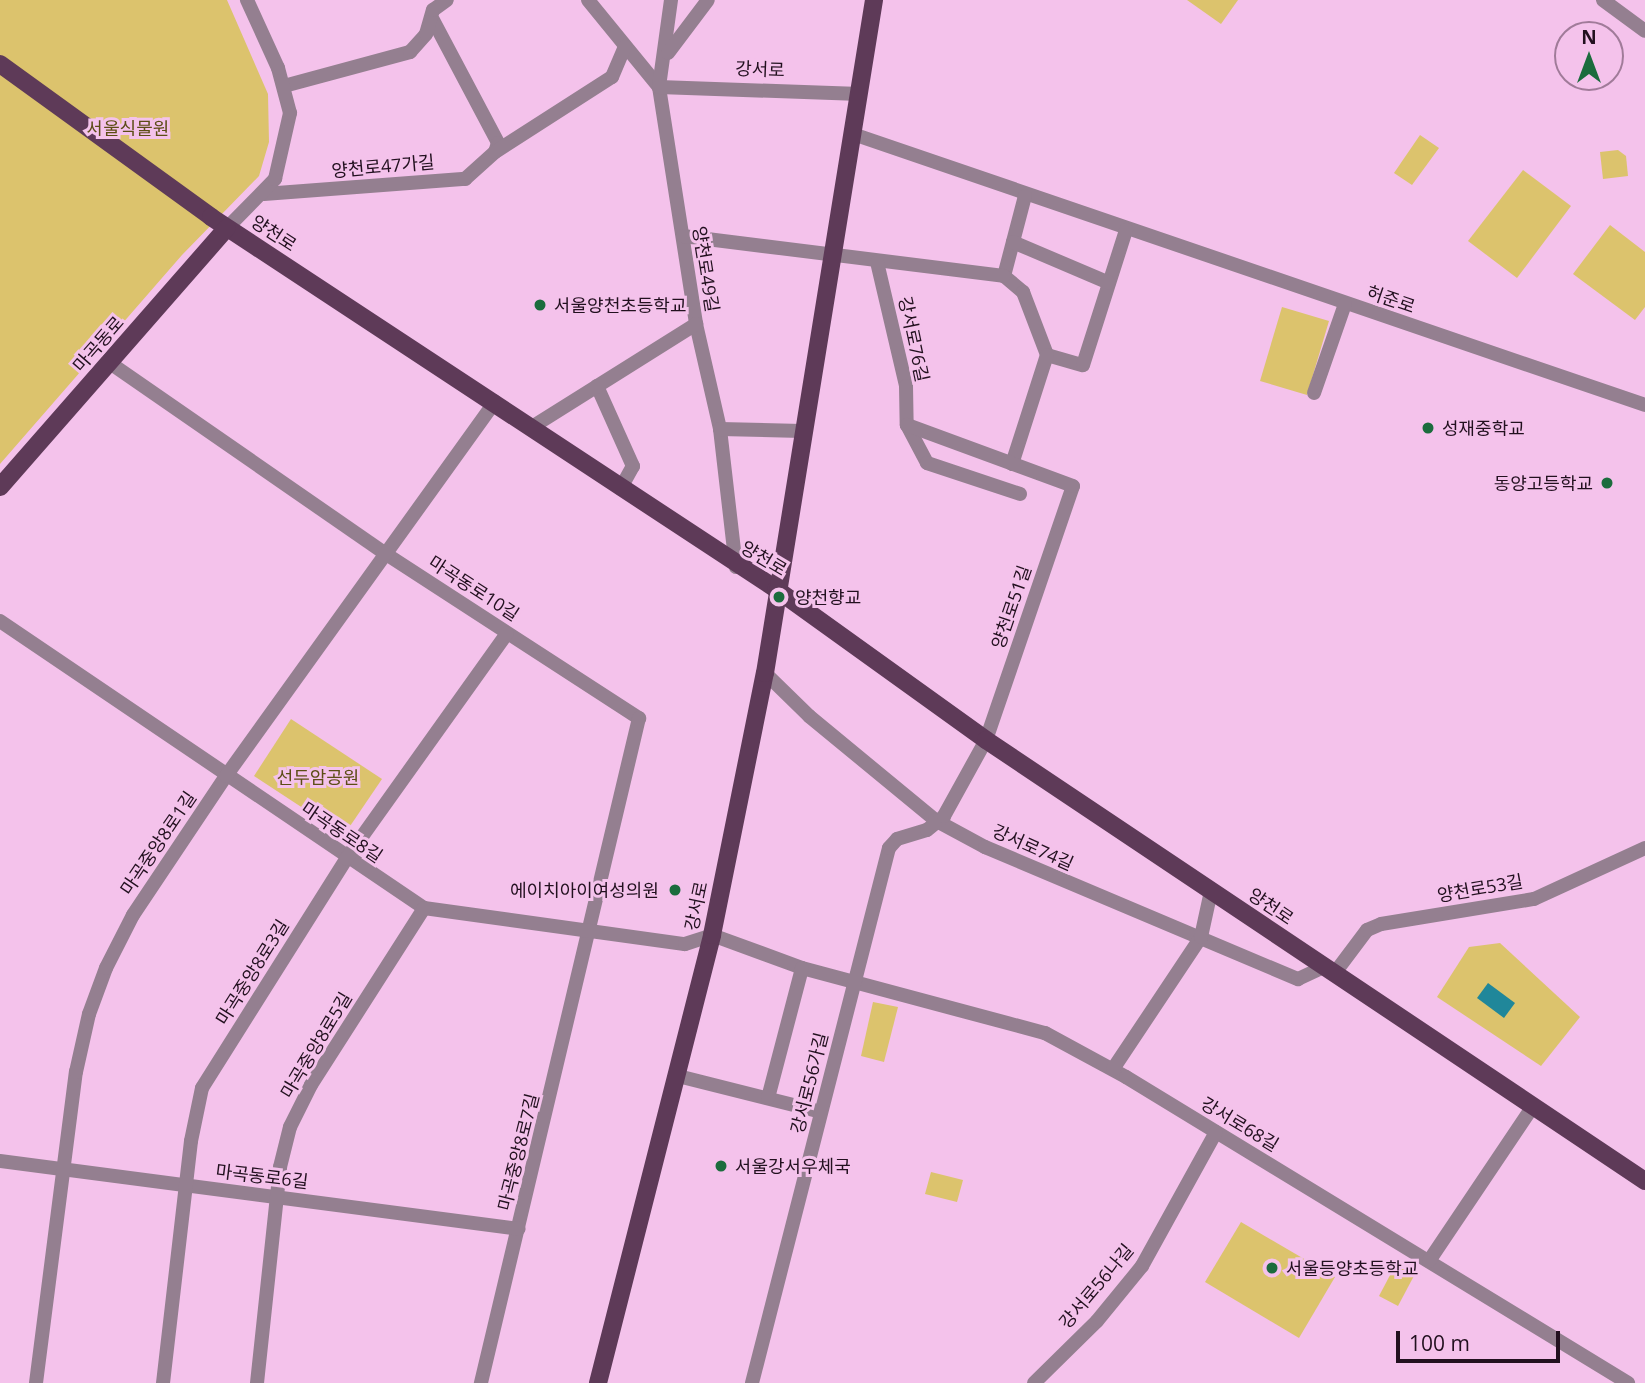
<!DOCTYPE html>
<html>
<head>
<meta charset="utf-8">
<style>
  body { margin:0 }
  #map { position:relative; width:1645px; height:1383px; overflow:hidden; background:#f4c2eb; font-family:"Open Sans","Noto Sans KR",sans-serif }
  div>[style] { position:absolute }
  .green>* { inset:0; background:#dcc36d }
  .water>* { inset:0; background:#20879a }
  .minor>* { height:14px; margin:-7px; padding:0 7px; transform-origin:7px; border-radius:7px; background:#947f90 }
  .major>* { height:18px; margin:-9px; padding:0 9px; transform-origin:9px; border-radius:9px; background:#5e3a58 }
  .dots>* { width:19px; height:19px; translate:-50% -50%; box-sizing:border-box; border:4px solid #f4c2eb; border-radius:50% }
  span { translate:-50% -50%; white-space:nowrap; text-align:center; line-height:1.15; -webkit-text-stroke:6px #f4c2eb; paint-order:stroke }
  .street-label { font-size:18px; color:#22101f }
  .park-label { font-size:18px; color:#5c4d16 }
  .poi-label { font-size:18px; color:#22101f }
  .left { translate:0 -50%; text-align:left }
  .right { translate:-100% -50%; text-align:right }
  .north { position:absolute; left:1554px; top:21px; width:70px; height:70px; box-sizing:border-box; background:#f4c2eb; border:2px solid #a07b99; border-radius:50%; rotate:0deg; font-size:19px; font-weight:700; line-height:28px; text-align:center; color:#22101f }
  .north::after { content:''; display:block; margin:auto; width:24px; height:32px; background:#1b6c3d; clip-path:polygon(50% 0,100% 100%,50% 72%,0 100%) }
  .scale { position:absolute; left:1396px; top:1331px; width:164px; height:32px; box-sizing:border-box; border:4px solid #22101f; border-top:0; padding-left:9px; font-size:21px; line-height:24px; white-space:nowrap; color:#22101f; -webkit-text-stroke:5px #f4c2eb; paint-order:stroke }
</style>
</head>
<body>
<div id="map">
  <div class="green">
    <div style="clip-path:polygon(0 0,227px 0,268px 94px,269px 142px,259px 176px,182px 255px,0 464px)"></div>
    <div style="clip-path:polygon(1187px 0,1238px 0,1221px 24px)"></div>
    <div style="clip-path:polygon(1420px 135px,1439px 148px,1412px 185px,1394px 173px)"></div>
    <div style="clip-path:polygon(1618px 150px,1626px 156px,1628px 176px,1603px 179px,1600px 152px)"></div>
    <div style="clip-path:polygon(1523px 170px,1571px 206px,1517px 278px,1468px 241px)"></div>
    <div style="clip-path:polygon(1610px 225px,1645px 252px,1645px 307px,1635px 320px,1573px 274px)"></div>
    <div style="clip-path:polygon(1282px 307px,1329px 321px,1307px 395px,1260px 381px)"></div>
    <div style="clip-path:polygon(291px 719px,382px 779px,344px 835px,254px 776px)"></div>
    <div style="clip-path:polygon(1500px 943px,1580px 1017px,1541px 1066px,1437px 997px,1469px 947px)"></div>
    <div style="clip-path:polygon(873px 1002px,898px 1007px,884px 1062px,861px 1056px)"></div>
    <div style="clip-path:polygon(931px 1172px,963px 1180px,957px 1202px,925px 1194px)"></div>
    <div style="clip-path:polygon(1241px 1222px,1335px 1277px,1299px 1338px,1205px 1282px)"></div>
    <div style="clip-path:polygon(1397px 1262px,1416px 1272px,1398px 1306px,1379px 1296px)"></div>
  </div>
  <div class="water">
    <div style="clip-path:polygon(1488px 983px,1515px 1003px,1504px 1018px,1477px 998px)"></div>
  </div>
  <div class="minor">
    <div style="left:588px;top:0;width:112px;rotate:50.8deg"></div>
    <div style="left:659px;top:87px;width:240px;rotate:81.1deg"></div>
    <div style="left:696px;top:324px;width:108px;rotate:77.1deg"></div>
    <div style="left:720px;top:429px;width:139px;rotate:83.4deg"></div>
    <div style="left:671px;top:0;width:88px;rotate:97.9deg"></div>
    <div style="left:659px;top:87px;width:201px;rotate:2deg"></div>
    <div style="left:1603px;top:0;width:52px;rotate:36.4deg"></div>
    <div style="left:433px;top:20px;width:139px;rotate:62.1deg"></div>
    <div style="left:498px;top:143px;width:9px;rotate:108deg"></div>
    <div style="left:668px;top:53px;width:66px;rotate:-53deg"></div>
    <div style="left:284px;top:86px;width:131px;rotate:-15.1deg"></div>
    <div style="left:410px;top:52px;width:24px;rotate:-48deg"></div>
    <div style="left:426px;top:34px;width:25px;rotate:-74deg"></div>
    <div style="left:433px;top:10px;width:17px;rotate:-36deg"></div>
    <div style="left:853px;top:134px;width:837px;rotate:18.89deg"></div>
    <div style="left:264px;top:194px;width:202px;rotate:-4.3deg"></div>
    <div style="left:465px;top:179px;width:40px;rotate:-42deg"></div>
    <div style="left:495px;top:152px;width:139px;rotate:-32.7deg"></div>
    <div style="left:612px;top:77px;width:33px;rotate:-67deg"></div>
    <div style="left:1025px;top:196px;width:83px;rotate:104.7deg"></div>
    <div style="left:1004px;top:276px;width:25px;rotate:40deg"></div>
    <div style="left:1023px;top:292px;width:67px;rotate:69.1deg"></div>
    <div style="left:1047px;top:355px;width:37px;rotate:16deg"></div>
    <div style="left:1083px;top:365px;width:142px;rotate:-72.3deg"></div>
    <div style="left:227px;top:228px;width:69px;rotate:-45.6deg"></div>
    <div style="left:275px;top:179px;width:68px;rotate:-77.2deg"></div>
    <div style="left:290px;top:113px;width:47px;rotate:-104.9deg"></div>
    <div style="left:278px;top:68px;width:75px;rotate:-114.5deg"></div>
    <div style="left:683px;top:236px;width:323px;rotate:7.1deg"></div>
    <div style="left:1013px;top:242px;width:104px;rotate:23.1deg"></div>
    <div style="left:877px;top:262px;width:127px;rotate:76.8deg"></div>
    <div style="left:906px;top:386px;width:39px;rotate:89deg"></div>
    <div style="left:907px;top:425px;width:43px;rotate:62.2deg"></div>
    <div style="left:927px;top:463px;width:98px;rotate:18.4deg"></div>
    <div style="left:110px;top:363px;width:336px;rotate:34.7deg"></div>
    <div style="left:386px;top:554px;width:302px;rotate:33deg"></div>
    <div style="left:639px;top:718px;width:684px;rotate:103.37deg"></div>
    <div style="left:597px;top:386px;width:88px;rotate:65.8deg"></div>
    <div style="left:633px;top:466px;width:26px;rotate:119deg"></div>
    <div style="left:1314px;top:393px;width:94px;rotate:-70.8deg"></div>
    <div style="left:532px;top:427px;width:194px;rotate:-32.1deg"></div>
    <div style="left:720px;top:429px;width:82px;rotate:1.4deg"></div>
    <div style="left:1012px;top:464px;width:114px;rotate:-72.2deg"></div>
    <div style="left:0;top:621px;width:512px;rotate:34.09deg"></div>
    <div style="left:424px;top:908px;width:263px;rotate:7.9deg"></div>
    <div style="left:685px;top:944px;width:28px;rotate:-18deg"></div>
    <div style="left:712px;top:935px;width:96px;rotate:20.1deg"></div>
    <div style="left:802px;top:968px;width:252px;rotate:15deg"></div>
    <div style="left:1045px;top:1033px;width:92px;rotate:28.5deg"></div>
    <div style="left:1126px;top:1077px;width:588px;rotate:31.36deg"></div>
    <div style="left:765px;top:673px;width:62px;rotate:44.3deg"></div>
    <div style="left:809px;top:716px;width:163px;rotate:39.5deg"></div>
    <div style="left:935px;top:820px;width:57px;rotate:28.4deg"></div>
    <div style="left:985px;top:847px;width:340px;rotate:22.9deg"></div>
    <div style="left:1298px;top:979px;width:29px;rotate:-25deg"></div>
    <div style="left:1334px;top:974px;width:55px;rotate:-53.1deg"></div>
    <div style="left:1367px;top:930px;width:15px;rotate:-23deg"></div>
    <div style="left:1381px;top:924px;width:155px;rotate:-9.3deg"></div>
    <div style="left:1534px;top:899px;width:122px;rotate:-24.7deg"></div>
    <div style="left:1113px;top:1069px;width:159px;rotate:-56.3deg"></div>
    <div style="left:1201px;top:937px;width:47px;rotate:-77.7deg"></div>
    <div style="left:678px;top:1076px;width:147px;rotate:14.1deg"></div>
    <div style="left:768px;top:1098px;width:134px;rotate:-75.3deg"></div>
    <div style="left:0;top:1161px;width:523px;rotate:7.46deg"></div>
    <div style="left:1429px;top:1261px;width:187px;rotate:-56.1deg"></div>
    <div style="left:36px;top:1383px;width:314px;rotate:-82.7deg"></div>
    <div style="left:76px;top:1072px;width:59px;rotate:-77.4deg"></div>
    <div style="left:89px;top:1014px;width:49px;rotate:-69.7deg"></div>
    <div style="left:106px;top:968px;width:59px;rotate:-63deg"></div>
    <div style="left:133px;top:915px;width:167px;rotate:-56.2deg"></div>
    <div style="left:226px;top:776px;width:461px;rotate:-54.3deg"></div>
    <div style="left:163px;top:1383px;width:244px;rotate:-83.4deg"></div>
    <div style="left:191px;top:1141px;width:54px;rotate:-78.3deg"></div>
    <div style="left:202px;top:1088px;width:271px;rotate:-57.8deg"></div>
    <div style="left:346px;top:859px;width:277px;rotate:-54.5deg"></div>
    <div style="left:257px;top:1383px;width:217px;rotate:-83.9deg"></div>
    <div style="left:280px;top:1167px;width:41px;rotate:-76deg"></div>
    <div style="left:290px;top:1127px;width:47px;rotate:-63.4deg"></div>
    <div style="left:311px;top:1085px;width:210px;rotate:-57.4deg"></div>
    <div style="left:752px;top:1383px;width:552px;rotate:-75.64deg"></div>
    <div style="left:889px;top:848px;width:12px;rotate:-48deg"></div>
    <div style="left:897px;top:839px;width:31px;rotate:-17deg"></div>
    <div style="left:927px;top:830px;width:22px;rotate:-39deg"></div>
    <div style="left:944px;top:816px;width:87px;rotate:-61.1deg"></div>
    <div style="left:986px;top:740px;width:268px;rotate:-71.1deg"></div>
    <div style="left:1073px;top:486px;width:177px;rotate:-159.8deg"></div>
    <div style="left:1034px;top:1383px;width:88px;rotate:-44.5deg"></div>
    <div style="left:1097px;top:1321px;width:71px;rotate:-50.7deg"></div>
    <div style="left:1142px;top:1266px;width:153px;rotate:-61.1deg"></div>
  </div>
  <div class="major">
    <div style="left:0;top:64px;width:261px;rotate:35.9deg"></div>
    <div style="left:211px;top:217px;width:676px;rotate:33.36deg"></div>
    <div style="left:776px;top:589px;width:259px;rotate:35.7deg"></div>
    <div style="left:986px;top:740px;width:793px;rotate:33.79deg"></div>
    <div style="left:0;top:487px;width:344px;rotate:-48.8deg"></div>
    <div style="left:598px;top:1383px;width:462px;rotate:-75.7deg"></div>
    <div style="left:712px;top:935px;width:267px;rotate:-78.6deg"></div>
    <div style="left:765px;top:673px;width:682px;rotate:-80.8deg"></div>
  </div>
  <div class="dots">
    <div style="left:540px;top:305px;background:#1b6c3d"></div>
    <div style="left:1428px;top:428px;background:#1b6c3d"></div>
    <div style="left:1607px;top:483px;background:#1b6c3d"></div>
    <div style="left:779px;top:597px;background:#1b6c3d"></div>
    <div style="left:675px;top:890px;background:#1b6c3d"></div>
    <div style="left:721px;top:1166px;background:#1b6c3d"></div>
    <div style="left:1272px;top:1268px;background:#1b6c3d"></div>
  </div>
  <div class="street-label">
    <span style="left:760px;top:69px;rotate:2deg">강서로</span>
    <span style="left:383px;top:166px;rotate:-5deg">양천로47가길</span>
    <span style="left:274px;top:233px;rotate:33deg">양천로</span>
    <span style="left:706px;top:269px;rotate:81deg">양천로49길</span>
    <span style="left:1391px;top:299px;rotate:19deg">허준로</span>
    <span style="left:914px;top:339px;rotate:78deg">강서로76길</span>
    <span style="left:98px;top:344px;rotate:-49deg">마곡동로</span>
    <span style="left:764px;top:558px;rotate:31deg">양천로</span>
    <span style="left:474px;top:588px;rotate:33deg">마곡동로10길</span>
    <span style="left:1011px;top:607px;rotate:-71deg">양천로51길</span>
    <span style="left:342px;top:832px;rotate:34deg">마곡동로8길</span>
    <span style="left:158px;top:843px;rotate:-56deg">마곡중앙8로1길</span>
    <span style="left:1033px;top:847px;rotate:24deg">강서로74길</span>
    <span style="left:1480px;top:888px;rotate:-10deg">양천로53길</span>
    <span style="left:696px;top:906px;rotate:-78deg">강서로</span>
    <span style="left:1271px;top:906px;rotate:34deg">양천로</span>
    <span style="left:252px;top:972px;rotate:-58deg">마곡중앙8로3길</span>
    <span style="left:316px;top:1045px;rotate:-59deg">마곡중앙8로5길</span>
    <span style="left:809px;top:1083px;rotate:-76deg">강서로56가길</span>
    <span style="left:1240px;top:1124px;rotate:31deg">강서로68길</span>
    <span style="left:518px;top:1152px;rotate:-76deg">마곡중앙8로7길</span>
    <span style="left:262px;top:1176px;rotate:7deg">마곡동로6길</span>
    <span style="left:1096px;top:1286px;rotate:-50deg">강서로56나길</span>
  </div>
  <div class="park-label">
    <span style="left:128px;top:128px">서울식물원</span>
    <span style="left:318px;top:777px">선두암공원</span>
  </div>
  <div class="poi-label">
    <span class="left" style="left:554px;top:305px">서울양천초등학교</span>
    <span class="left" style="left:1442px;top:428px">성재중학교</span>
    <span class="right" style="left:1593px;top:483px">동양고등학교</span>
    <span class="left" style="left:795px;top:597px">양천향교</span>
    <span class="right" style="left:659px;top:890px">에이치아이여성의원</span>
    <span class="left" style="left:735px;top:1166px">서울강서우체국</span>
    <span class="left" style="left:1286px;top:1268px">서울등양초등학교</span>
  </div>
  <div class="north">N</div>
  <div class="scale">100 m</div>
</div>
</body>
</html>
